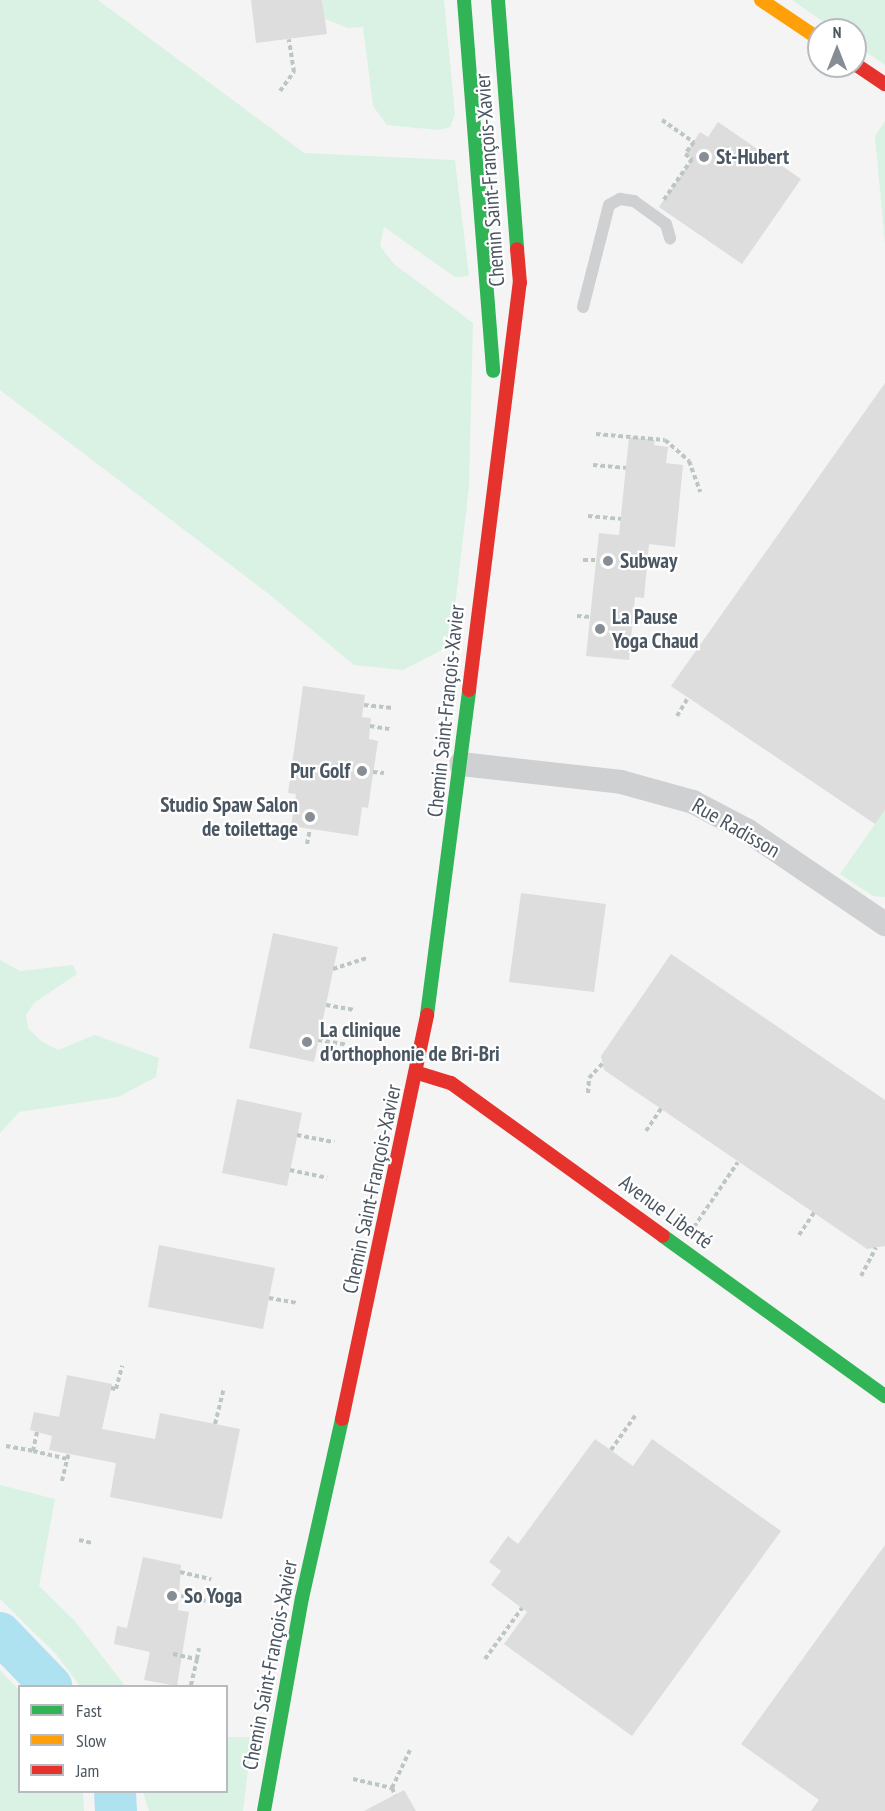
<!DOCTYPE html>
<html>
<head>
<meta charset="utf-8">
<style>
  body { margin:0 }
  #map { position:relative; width:885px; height:1811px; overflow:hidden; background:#f4f4f4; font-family:"PT Sans Narrow",sans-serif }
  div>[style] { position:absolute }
  .green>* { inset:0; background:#d9f2e3 }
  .river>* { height:42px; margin:-21px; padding:0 21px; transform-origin:21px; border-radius:21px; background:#aee2f0 }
  .building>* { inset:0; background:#ddddde }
  .path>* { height:4px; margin-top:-2px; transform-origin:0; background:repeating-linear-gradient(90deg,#bcc7c4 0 4.5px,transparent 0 7.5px) }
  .lane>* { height:12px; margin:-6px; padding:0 6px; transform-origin:6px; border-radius:6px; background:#ced0d2 }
  .street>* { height:24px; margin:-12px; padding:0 12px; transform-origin:12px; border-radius:12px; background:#ced0d2 }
  .fast>* { height:14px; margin:-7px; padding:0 7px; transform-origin:7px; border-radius:7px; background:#30b455 }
  .slow>* { height:14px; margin:-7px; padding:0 7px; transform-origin:7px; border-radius:7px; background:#ff9f0a }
  .jam>* { height:14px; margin:-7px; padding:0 7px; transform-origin:7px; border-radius:7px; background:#e5322d }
  .dots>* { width:16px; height:16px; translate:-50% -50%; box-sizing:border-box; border:3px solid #fff; border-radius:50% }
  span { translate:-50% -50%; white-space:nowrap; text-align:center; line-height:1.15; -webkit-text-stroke:4.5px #fff; paint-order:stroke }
  .poi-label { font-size:21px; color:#4a5661; font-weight:700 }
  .left { translate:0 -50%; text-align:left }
  .right { translate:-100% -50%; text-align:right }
  .street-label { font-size:21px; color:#4a5661 }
  .legend { position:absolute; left:18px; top:1685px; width:210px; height:108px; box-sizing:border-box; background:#fff; border:2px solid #b7bbc0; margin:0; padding:8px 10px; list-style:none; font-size:18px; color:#4a5661 }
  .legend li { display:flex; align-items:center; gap:12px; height:30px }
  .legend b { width:30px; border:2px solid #b7bbc0 }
  .north { position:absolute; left:807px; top:18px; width:60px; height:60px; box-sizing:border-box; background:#fff; border:2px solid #b7bbc0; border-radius:50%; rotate:0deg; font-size:16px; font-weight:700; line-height:24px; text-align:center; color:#4a5661 }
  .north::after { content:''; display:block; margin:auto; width:21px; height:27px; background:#868d94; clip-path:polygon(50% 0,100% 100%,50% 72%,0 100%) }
</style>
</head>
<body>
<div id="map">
  <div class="green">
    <div style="clip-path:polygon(0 0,98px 0,304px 153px,455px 160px,469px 276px,455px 277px,384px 227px,380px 246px,394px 264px,473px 323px,469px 487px,451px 640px,442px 650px,403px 670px,354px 665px,270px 595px,0 390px)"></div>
    <div style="clip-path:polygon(322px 0,444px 0,455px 115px,450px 127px,439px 130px,387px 125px,373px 106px,363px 27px,348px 28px,325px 19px)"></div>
    <div style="clip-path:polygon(792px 0,885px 0,885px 65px,855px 44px,855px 30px,835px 30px)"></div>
    <div style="clip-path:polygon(885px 121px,885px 244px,875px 136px)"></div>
    <div style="clip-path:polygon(885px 810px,885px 897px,873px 896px,840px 874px)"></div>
    <div style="clip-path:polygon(0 960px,20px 971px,73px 965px,77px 974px,34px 1003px,26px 1015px,28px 1028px,41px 1041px,58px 1050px,95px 1035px,159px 1058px,156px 1077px,118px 1097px,19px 1112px,0 1133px)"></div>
    <div style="clip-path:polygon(0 1485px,55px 1499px,39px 1586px,75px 1621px,125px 1686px,80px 1686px,56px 1654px,0 1599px)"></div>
    <div style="clip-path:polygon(0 1670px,19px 1690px,20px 1792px,83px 1792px,84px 1811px,0 1811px)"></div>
    <div style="clip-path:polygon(227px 1737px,252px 1737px,243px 1811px,149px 1811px,143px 1792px,226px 1792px)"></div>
  </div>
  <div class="river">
    <div style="left:0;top:1633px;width:74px;rotate:46.1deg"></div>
    <div style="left:115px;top:1792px;width:19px;rotate:87deg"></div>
  </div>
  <div class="building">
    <div style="clip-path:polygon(251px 0,322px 0,327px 34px,256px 43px)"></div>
    <div style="clip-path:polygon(718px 122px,801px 179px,742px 264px,659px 207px,692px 159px,685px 154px,700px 132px,708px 137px)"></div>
    <div style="clip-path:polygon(885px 383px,885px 810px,875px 824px,671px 686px)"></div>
    <div style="clip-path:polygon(629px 437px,655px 440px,654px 445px,668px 447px,666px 463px,683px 465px,675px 547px,649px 544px,644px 598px,635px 597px,629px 660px,586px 656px,599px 533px,619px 535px)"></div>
    <div style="clip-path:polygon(303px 686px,365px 695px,362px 717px,371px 718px,369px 739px,378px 741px,368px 808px,362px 807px,358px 836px,291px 826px,296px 794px,288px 793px)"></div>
    <div style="clip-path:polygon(521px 893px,606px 904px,594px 992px,509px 982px)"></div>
    <div style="clip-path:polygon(273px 933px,338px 947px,314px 1062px,249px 1048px)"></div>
    <div style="clip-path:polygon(671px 954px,885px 1100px,885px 1246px,867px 1249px,604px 1070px,601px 1056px)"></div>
    <div style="clip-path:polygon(237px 1099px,302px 1113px,287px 1186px,222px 1173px)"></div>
    <div style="clip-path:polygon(159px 1245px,275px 1268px,263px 1329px,148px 1307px)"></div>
    <div style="clip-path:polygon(67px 1375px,112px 1384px,102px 1429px,155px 1439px,160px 1413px,240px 1429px,222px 1519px,110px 1497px,116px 1463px,49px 1450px,52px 1436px,30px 1430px,34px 1412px,59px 1417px)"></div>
    <div style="clip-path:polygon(595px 1439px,633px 1466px,652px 1439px,781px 1531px,632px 1736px,504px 1644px,527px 1612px,491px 1585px,501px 1571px,489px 1562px,508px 1536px,518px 1544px)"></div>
    <div style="clip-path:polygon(885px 1545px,885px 1811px,811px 1811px,819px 1800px,741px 1744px)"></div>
    <div style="clip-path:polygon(143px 1557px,181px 1565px,178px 1610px,189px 1612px,177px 1686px,144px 1680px,150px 1652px,114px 1644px,117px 1626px,127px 1628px)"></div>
    <div style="clip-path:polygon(404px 1790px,416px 1811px,364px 1811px)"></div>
  </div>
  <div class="path">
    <div style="left:280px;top:91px;width:24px;rotate:-54deg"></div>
    <div style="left:294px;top:72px;width:33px;rotate:-99deg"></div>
    <div style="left:662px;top:120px;width:39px;rotate:35deg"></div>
    <div style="left:694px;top:142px;width:15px;rotate:127deg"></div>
    <div style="left:685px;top:154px;width:9px;rotate:36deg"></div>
    <div style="left:692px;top:159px;width:51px;rotate:124.6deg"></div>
    <div style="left:596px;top:434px;width:69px;rotate:5deg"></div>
    <div style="left:665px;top:440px;width:32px;rotate:41deg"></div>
    <div style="left:689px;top:461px;width:33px;rotate:70deg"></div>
    <div style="left:593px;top:465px;width:33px;rotate:5deg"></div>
    <div style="left:588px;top:516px;width:33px;rotate:5deg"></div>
    <div style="left:583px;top:560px;width:13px"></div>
    <div style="left:577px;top:616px;width:14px;rotate:4deg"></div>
    <div style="left:364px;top:705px;width:29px;rotate:6deg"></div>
    <div style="left:677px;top:716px;width:21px;rotate:-59deg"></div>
    <div style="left:370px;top:726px;width:20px;rotate:9deg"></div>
    <div style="left:373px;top:772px;width:11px;rotate:5deg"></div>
    <div style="left:307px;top:844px;width:15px;rotate:-79deg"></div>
    <div style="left:333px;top:969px;width:35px;rotate:-18deg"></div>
    <div style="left:326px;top:1005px;width:29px;rotate:10deg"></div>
    <div style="left:318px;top:1040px;width:30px;rotate:9deg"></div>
    <div style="left:588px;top:1093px;width:15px;rotate:-86deg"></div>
    <div style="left:589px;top:1078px;width:21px;rotate:-47deg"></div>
    <div style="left:646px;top:1131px;width:27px;rotate:-56deg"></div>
    <div style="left:297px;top:1135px;width:38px;rotate:11deg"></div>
    <div style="left:290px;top:1170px;width:38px;rotate:12deg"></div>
    <div style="left:694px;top:1227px;width:78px;rotate:-55.9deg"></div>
    <div style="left:799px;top:1235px;width:27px;rotate:-56deg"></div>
    <div style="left:861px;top:1276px;width:32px;rotate:-62deg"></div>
    <div style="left:269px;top:1298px;width:28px;rotate:10deg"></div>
    <div style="left:111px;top:1388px;width:5px;rotate:11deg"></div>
    <div style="left:116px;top:1389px;width:24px;rotate:-75deg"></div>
    <div style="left:215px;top:1424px;width:36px;rotate:-76deg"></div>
    <div style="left:37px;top:1432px;width:19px;rotate:102deg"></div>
    <div style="left:33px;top:1451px;width:35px;rotate:13deg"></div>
    <div style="left:67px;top:1459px;width:5px;rotate:-68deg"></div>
    <div style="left:6px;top:1446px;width:27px;rotate:10deg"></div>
    <div style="left:611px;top:1450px;width:42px;rotate:-54.8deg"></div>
    <div style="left:62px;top:1481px;width:23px;rotate:-77deg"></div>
    <div style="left:79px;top:1540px;width:13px;rotate:13deg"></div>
    <div style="left:180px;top:1572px;width:32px;rotate:13deg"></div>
    <div style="left:181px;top:1596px;width:25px;rotate:11deg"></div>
    <div style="left:173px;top:1654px;width:25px;rotate:12deg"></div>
    <div style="left:197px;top:1659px;width:28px;rotate:103deg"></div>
    <div style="left:197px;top:1659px;width:11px;rotate:-80deg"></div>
    <div style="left:485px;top:1659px;width:63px;rotate:-54deg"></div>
    <div style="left:353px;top:1779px;width:40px;rotate:13deg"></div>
    <div style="left:392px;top:1788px;width:8px;rotate:67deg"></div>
    <div style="left:392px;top:1788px;width:42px;rotate:-64.7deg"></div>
  </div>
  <div class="lane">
    <div style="left:583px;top:307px;width:105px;rotate:-75.7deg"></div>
    <div style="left:609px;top:205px;width:13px;rotate:-29deg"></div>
    <div style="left:620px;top:199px;width:14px;rotate:8deg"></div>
    <div style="left:634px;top:201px;width:39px;rotate:36deg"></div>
    <div style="left:666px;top:224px;width:15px;rotate:74deg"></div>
  </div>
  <div class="street">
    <div style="left:461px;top:764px;width:161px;rotate:6.4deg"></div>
    <div style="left:621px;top:782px;width:75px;rotate:15.5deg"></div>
    <div style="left:693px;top:802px;width:62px;rotate:27.8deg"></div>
    <div style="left:748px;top:831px;width:166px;rotate:34.2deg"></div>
  </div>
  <div class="fast">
    <div style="left:464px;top:0;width:372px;rotate:85.5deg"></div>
    <div style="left:498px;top:0;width:250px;rotate:85.6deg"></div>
    <div style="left:427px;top:1015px;width:328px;rotate:-82.6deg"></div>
    <div style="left:663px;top:1236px;width:274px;rotate:35.8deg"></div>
    <div style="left:264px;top:1811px;width:216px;rotate:-79.9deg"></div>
    <div style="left:302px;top:1598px;width:183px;rotate:-77.4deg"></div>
  </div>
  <div class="slow">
    <div style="left:761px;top:0;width:70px;rotate:33.9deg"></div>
  </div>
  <div class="jam">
    <div style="left:855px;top:64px;width:36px;rotate:34deg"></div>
    <div style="left:469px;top:690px;width:410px;rotate:-82.9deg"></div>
    <div style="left:520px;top:283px;width:34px;rotate:-95deg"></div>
    <div style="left:418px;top:1073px;width:34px;rotate:17deg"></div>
    <div style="left:451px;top:1083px;width:261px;rotate:35.8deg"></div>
    <div style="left:342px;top:1419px;width:413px;rotate:-78.1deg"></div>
  </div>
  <div class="dots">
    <div style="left:704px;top:157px;background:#868d94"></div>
    <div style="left:608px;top:561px;background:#868d94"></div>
    <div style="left:600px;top:629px;background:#868d94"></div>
    <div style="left:362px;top:771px;background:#868d94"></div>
    <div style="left:310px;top:817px;background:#868d94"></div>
    <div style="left:307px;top:1042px;background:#868d94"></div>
    <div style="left:172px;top:1596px;background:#868d94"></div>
  </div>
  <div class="poi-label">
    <span class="left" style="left:716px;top:157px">St-Hubert</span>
    <span class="left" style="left:620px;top:561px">Subway</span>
    <span class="left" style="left:612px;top:629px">La Pause<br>Yoga Chaud</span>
    <span class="right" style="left:350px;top:771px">Pur Golf</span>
    <span class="right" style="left:298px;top:817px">Studio Spaw Salon<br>de toilettage</span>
    <span class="left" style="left:320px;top:1042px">La clinique<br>d'orthophonie de Bri-Bri</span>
    <span class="left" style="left:184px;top:1596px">So Yoga</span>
  </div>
  <div class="street-label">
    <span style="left:490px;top:180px;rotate:-94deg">Chemin Saint-François-Xavier</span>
    <span style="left:446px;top:711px;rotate:-84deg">Chemin Saint-François-Xavier</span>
    <span style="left:736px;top:828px;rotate:30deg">Rue Radisson</span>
    <span style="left:372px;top:1189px;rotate:-78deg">Chemin Saint-François-Xavier</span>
    <span style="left:666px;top:1212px;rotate:36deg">Avenue Liberté</span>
    <span style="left:270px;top:1665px;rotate:-79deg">Chemin Saint-François-Xavier</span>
  </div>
  <ul class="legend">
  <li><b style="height:8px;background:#30b455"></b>Fast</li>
  <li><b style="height:8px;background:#ff9f0a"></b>Slow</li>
  <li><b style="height:8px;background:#e5322d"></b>Jam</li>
  </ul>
  <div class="north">N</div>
</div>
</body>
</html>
